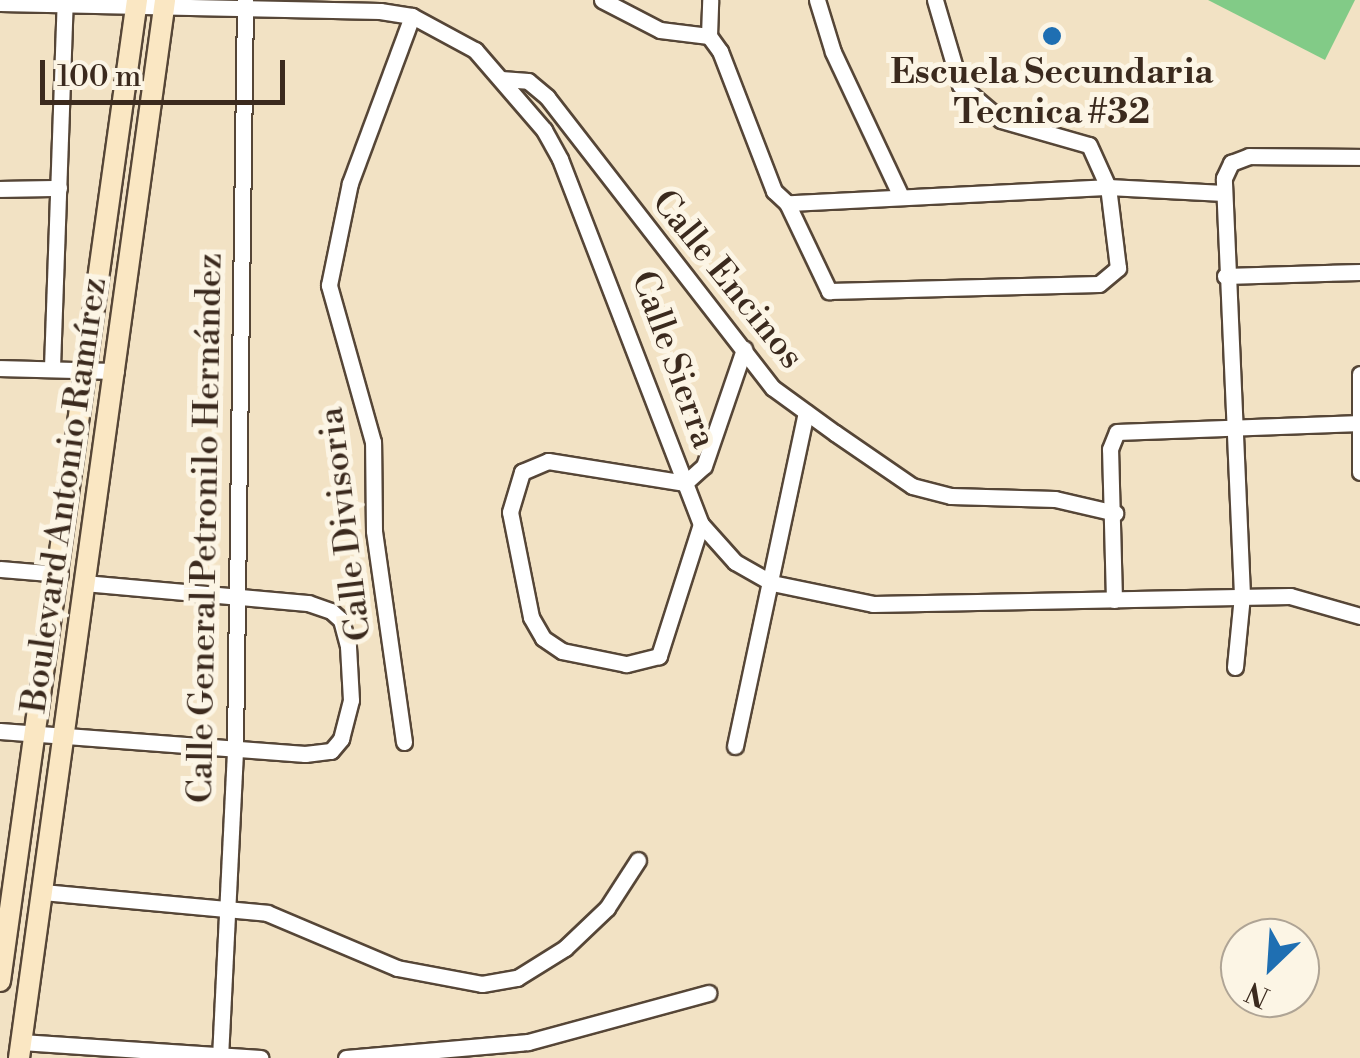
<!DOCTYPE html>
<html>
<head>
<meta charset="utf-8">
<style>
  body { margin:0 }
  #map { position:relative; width:1360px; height:1058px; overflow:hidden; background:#f2e2c4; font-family:"Libre Bodoni",serif }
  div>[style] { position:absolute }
  .green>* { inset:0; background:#82cb87 }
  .roads { filter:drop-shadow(2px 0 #564637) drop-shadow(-2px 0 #564637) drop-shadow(0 2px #564637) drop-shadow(0 -2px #564637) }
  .minor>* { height:15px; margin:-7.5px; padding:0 7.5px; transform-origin:7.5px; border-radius:7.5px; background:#fff }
  .secondary>* { height:20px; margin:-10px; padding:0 10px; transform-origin:10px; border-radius:10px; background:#fae7c3 }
  .dots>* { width:28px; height:28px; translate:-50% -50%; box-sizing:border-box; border:5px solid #fcf5e5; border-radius:50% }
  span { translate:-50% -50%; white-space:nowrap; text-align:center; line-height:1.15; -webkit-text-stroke:10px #fcf5e5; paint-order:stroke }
  .poi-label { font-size:35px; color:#3b2a1e; font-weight:700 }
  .street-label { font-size:35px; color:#3b2a1e }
  .north { position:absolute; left:1220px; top:918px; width:100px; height:100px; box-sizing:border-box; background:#fcf5e5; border:2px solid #afa495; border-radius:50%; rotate:205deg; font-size:28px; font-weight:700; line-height:40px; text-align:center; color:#3b2a1e }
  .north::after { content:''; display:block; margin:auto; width:35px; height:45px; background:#1f6fb2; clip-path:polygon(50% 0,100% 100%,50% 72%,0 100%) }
  .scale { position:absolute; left:40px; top:60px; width:245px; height:45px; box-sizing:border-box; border:5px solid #3b2a1e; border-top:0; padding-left:12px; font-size:30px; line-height:35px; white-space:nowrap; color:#3b2a1e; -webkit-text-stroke:8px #fcf5e5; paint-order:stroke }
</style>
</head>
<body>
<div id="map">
  <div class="green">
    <div style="clip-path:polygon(1208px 0,1355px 0,1325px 60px)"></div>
  </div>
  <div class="roads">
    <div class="minor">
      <div style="left:602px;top:0;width:65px;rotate:27.3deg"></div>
      <div style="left:660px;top:30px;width:49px;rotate:7deg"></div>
      <div style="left:709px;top:36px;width:19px;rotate:54deg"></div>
      <div style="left:720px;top:51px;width:150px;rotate:68.9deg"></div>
      <div style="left:774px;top:191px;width:18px;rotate:43deg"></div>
      <div style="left:787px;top:203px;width:98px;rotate:64.5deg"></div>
      <div style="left:829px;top:291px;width:270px;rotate:-1.5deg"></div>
      <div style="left:1099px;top:284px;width:25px;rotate:-40deg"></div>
      <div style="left:1118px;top:268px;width:82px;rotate:-97deg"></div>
      <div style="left:1108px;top:187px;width:321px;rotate:177.1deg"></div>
      <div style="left:817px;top:0;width:54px;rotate:72.9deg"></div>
      <div style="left:833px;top:52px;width:155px;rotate:64.8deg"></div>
      <div style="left:935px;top:0;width:89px;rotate:73.6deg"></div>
      <div style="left:960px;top:85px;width:54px;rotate:40.5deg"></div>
      <div style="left:1001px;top:120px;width:91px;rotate:15.9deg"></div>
      <div style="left:1089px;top:145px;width:46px;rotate:65.7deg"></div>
      <div style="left:1108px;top:187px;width:116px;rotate:3deg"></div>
      <div style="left:0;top:3px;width:380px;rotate:1.2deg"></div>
      <div style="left:380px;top:11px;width:32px;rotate:9deg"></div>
      <div style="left:412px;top:16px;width:72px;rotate:28.4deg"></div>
      <div style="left:475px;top:50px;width:106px;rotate:49.2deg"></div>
      <div style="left:544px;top:130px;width:33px;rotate:61deg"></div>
      <div style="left:560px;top:159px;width:391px;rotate:68.9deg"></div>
      <div style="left:701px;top:524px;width:51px;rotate:48.2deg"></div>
      <div style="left:735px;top:562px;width:43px;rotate:29.6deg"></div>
      <div style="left:772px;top:583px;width:103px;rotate:11.7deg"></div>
      <div style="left:873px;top:604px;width:417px;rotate:-1.1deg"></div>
      <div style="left:1290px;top:596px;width:73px;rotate:15.9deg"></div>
      <div style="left:709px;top:36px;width:36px;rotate:-88deg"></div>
      <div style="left:501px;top:79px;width:27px;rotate:4deg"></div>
      <div style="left:528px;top:81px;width:25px;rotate:40deg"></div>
      <div style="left:547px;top:97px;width:368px;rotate:52.2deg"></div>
      <div style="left:773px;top:388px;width:77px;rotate:36deg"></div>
      <div style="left:835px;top:433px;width:93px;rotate:34.5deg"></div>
      <div style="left:912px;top:486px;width:40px;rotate:14.4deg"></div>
      <div style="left:951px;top:496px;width:104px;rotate:1.7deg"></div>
      <div style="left:1055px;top:499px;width:62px;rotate:13.1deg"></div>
      <div style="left:0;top:189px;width:59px;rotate:-1deg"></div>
      <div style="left:1225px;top:276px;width:135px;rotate:-1.7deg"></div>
      <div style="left:52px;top:367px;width:367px;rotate:-88deg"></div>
      <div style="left:0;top:368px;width:116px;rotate:1.5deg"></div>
      <div style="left:1360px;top:374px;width:98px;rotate:90deg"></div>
      <div style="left:701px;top:524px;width:139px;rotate:107.7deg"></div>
      <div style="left:659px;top:656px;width:34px;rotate:166deg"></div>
      <div style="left:626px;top:664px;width:65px;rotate:-168.5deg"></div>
      <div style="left:562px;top:651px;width:23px;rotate:-146deg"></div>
      <div style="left:543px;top:638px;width:24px;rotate:-120deg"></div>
      <div style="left:531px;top:617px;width:107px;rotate:-101.3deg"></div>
      <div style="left:510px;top:512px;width:42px;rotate:-73.3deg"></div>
      <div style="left:522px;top:472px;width:28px;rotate:-23deg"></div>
      <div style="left:548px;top:461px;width:139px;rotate:9.1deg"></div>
      <div style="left:685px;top:483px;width:25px;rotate:-42deg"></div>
      <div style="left:704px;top:466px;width:124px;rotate:-71.1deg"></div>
      <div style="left:0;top:569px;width:60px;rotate:4.8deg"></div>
      <div style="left:1114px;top:600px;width:151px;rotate:-91.5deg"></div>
      <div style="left:1110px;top:449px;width:18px;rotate:-68deg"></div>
      <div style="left:1117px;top:432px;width:243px;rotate:-2.1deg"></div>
      <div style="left:1235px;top:667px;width:72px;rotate:-84.4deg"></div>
      <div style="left:1242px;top:595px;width:417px;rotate:-92.5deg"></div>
      <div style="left:1224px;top:178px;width:17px;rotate:-65deg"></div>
      <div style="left:1231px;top:163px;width:19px;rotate:-21deg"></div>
      <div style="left:1249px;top:156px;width:111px;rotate:0.5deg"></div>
      <div style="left:0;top:731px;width:306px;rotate:4.3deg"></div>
      <div style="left:305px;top:754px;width:26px;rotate:-7deg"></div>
      <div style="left:331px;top:751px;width:16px;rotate:-50deg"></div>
      <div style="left:341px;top:739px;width:40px;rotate:-75.6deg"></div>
      <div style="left:351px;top:700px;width:54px;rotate:-93.2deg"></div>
      <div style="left:348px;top:646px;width:27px;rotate:-105deg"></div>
      <div style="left:341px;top:620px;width:13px;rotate:-138deg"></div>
      <div style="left:331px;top:611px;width:24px;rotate:-161deg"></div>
      <div style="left:308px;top:603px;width:223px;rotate:-174.9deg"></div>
      <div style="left:404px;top:742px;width:213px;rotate:-98.1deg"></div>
      <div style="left:374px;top:531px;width:89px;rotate:-90.6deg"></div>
      <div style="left:373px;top:442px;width:163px;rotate:-105.7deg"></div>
      <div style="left:329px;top:285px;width:104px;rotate:-78.4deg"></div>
      <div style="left:350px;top:183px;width:178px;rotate:-69.6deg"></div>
      <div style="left:735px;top:746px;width:341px;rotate:-78deg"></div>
      <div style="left:42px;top:892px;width:226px;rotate:5.3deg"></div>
      <div style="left:267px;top:913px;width:141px;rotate:22.9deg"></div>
      <div style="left:397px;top:968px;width:86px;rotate:10.7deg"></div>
      <div style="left:482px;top:984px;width:36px;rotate:-10deg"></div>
      <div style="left:517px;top:978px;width:57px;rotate:-32deg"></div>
      <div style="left:565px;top:948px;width:58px;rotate:-43.6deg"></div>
      <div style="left:607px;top:908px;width:57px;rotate:-57.1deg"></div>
      <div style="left:21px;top:1042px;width:240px;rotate:3.8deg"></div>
      <div style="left:220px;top:1058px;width:312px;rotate:-87.2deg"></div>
      <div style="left:235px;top:746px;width:746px;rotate:-89.23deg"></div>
      <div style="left:346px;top:1058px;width:183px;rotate:-5deg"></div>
      <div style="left:528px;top:1042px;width:187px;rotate:-15.2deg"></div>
    </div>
    <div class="secondary">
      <div style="left:0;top:981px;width:991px;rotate:-82.05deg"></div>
      <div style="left:19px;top:1058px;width:1068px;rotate:-82.14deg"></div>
    </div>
  </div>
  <div class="dots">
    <div style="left:1052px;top:36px;background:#1f6fb2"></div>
  </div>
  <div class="poi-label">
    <span style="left:1052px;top:93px">Escuela Secundaria<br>Tecnica #32</span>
  </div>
  <div class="street-label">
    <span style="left:727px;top:280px;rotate:51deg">Calle Encinos</span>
    <span style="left:673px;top:360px;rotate:70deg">Calle Sierra</span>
    <span style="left:65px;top:495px;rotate:-82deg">Boulevard Antonio Ramírez</span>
    <span style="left:346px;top:524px;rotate:-97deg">Calle Divisoria</span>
    <span style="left:206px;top:528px;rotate:-89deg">Calle General Petronilo Hernández</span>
  </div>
  <div class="north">N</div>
  <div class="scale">100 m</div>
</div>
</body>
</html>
